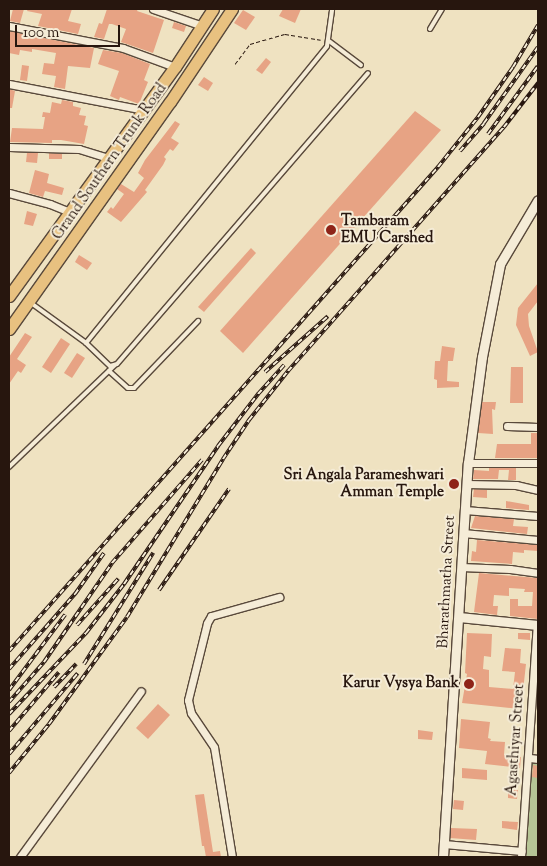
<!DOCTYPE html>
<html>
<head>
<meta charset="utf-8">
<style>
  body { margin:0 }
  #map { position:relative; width:547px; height:866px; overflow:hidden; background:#efe2c1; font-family:"Sorts Mill Goudy",serif }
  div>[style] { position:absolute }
  .green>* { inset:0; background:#b6c495 }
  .building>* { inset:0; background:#e7a384 }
  .path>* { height:1px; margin-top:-0.5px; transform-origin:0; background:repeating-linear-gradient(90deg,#27160e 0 4px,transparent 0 6.5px) }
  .roads { filter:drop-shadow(1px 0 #59493b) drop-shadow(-1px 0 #59493b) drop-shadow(0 1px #59493b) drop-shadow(0 -1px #59493b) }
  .service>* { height:4px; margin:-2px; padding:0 2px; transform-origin:2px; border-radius:2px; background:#f5ecd7 }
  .minor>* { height:7px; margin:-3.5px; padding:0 3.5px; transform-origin:3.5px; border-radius:3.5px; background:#f5ecd7 }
  .tertiary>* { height:9px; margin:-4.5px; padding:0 4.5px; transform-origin:4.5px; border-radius:4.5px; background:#f5ecd7 }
  .primary>* { height:11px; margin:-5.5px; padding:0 5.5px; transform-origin:5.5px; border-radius:5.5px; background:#e8c180 }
  .rail>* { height:4px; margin-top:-2px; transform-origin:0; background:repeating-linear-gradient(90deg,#f5ecd7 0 5.5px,#27160e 0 11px); box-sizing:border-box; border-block:1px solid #27160e }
  .dots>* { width:14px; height:14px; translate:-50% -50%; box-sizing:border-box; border:2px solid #f5ecd7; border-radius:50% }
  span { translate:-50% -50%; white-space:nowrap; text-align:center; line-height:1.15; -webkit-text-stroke:4px #f5ecd7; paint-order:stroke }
  .street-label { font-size:15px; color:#27160e }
  .poi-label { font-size:15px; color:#27160e; font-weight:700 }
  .left { translate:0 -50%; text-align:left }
  .right { translate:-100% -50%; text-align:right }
  .frame { position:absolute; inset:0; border:10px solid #27160e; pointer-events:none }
  .scale { position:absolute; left:15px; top:25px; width:105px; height:22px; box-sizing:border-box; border:2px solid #27160e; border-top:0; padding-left:6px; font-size:15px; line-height:18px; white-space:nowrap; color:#27160e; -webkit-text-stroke:4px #f5ecd7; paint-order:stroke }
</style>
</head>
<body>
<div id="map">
  <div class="green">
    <div style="clip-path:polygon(529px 762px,538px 763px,538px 857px,521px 857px)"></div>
  </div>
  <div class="building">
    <div style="clip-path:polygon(13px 9px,24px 9px,20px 23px,10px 21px)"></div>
    <div style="clip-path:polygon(28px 9px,72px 9px,68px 21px,81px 24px,78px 34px,38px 26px,42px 14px,27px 11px)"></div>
    <div style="clip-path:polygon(107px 9px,138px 9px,137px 11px,164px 20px,153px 53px,121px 42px,126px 29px,112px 24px,109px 24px,104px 39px,94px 37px,99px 23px,102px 24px)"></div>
    <div style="clip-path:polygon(283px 9px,301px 9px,295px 23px,279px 16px)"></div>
    <div style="clip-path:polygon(243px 10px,255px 17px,246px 30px,234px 23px)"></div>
    <div style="clip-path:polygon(174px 22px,186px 26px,184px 32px,172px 28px)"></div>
    <div style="clip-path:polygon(9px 31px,94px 48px,90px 68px,68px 66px,65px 89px,54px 87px,56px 76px,42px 74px,44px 63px,54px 64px,56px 53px,32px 49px,32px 52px,20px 50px,19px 55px,9px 53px)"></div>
    <div style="clip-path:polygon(103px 50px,122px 53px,150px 64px,144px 80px,148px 82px,139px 104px,120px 97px,119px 100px,110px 96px,119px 71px,98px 64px)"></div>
    <div style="clip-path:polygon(266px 58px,271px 62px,262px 74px,256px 70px)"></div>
    <div style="clip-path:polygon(22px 65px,29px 66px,27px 81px,20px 80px)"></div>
    <div style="clip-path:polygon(204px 77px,213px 83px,208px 91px,198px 85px)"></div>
    <div style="clip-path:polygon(9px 89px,15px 91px,12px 108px,9px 108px)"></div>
    <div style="clip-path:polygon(62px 100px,73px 102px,73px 106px,81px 108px,79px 115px,86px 116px,84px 125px,88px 126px,84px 144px,61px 140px,52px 140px,52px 143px,10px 142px,12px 128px,43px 129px,45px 117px,42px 117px,43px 112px,50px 113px,52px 102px,61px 104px)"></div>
    <div style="clip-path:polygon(415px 111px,441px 130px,243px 353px,220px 331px)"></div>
    <div style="clip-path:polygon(175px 121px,180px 124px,171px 138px,179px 143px,173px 151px,170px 149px,164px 157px,166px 159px,163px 165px,145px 190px,147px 192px,121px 222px,107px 212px,111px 207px,113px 209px,124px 194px,117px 189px,121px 184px,134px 192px,144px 178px,138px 173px,145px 160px)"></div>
    <div style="clip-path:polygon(27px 153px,38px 153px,37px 163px,26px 162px)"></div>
    <div style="clip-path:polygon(49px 153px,62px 154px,62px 159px,49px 159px)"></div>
    <div style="clip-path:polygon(35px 170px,49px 174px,47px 183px,64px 188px,62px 195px,45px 191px,43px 197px,29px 193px)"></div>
    <div style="clip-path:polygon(27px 211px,37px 214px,33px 226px,24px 224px)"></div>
    <div style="clip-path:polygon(251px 248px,256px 253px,204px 312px,198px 307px)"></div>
    <div style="clip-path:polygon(79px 255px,92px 263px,87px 270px,75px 262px)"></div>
    <div style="clip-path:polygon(538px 283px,538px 301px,528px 314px,529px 326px,538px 352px,530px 356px,516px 325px,518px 308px)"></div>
    <div style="clip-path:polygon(25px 333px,32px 337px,17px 359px,26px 365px,21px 373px,18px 371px,9px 384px,9px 357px)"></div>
    <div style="clip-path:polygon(61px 338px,70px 344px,51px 373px,42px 367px)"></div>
    <div style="clip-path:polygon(442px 346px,455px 348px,453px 361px,448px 361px,447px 381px,459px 382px,459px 387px,437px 388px,437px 380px,434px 379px,435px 361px,440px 361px)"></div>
    <div style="clip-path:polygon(77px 353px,85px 358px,72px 378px,64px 373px)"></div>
    <div style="clip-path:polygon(511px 367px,523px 367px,523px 403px,510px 403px)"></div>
    <div style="clip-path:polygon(482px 402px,496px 402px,495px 410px,492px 409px,493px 434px,478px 433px)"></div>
    <div style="clip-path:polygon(531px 433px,538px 433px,538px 458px,495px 458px,497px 444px,531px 444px)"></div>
    <div style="clip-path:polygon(489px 468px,516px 468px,516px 480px,508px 480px,509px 470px,499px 470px,498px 479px,473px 479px,474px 470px,489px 471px)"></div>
    <div style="clip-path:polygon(449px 479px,458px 479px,458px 489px,449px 489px)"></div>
    <div style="clip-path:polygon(474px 489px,487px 490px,487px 498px,473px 497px)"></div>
    <div style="clip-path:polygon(506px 501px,529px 505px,529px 510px,506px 508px)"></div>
    <div style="clip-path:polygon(475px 516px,514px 519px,513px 526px,528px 527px,527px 534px,471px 528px)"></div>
    <div style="clip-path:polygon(477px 540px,538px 545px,538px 551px,524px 550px,524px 553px,513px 552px,512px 564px,471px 561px,472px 551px,476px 552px)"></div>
    <div style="clip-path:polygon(479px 573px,538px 578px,538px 619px,510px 616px,510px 599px,518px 599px,518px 606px,532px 606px,533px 592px,524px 592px,525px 589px,509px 588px,509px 596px,494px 595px,493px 606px,498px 606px,497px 615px,474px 612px)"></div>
    <div style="clip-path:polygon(467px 633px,492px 634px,491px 657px,484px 656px,483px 669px,489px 670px,489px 687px,513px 689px,515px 672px,502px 671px,505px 648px,521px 649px,520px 663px,526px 664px,521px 709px,462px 703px,467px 674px,465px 673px)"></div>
    <div style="clip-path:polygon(518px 633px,530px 633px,530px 640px,518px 639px)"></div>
    <div style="clip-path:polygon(158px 704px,170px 715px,148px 739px,136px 728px)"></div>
    <div style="clip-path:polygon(461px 719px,490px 722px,488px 738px,491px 739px,490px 741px,505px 742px,504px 755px,521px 757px,520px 768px,485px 764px,487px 751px,459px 748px)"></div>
    <div style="clip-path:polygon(418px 730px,433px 732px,432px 740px,418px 739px)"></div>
    <div style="clip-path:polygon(533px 765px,538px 766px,538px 778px,532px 777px)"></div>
    <div style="clip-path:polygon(462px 768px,487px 770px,487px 780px,462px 778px)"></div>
    <div style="clip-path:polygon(508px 789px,518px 790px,517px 799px,508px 798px)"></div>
    <div style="clip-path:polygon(204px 794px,213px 852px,220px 851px,221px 857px,206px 857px,204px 846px,202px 846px,195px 795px)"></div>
    <div style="clip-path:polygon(454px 800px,464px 801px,463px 810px,453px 809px)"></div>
    <div style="clip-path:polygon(502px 821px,518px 822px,517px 830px,502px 828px)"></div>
    <div style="clip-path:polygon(451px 828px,477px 829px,476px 840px,450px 838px)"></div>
  </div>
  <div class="path">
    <div style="left:235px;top:64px;width:25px;rotate:-53deg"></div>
    <div style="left:250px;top:44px;width:36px;rotate:-16deg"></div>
    <div style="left:285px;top:34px;width:36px;rotate:9deg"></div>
  </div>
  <div class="roads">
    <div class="service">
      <div style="left:430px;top:29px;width:23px;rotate:-59deg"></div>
      <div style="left:329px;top:41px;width:40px;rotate:37deg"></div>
      <div style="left:31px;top:303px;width:68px;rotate:36deg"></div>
      <div style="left:86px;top:343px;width:33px;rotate:44deg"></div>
      <div style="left:110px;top:366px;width:7px;rotate:-16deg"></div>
      <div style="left:117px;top:364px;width:384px;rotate:-49.2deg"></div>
      <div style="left:86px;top:343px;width:382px;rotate:-50.9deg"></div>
      <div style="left:327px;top:46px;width:37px;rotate:-82deg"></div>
      <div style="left:109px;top:371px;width:25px;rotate:42deg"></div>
      <div style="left:128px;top:388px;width:6px"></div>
      <div style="left:134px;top:388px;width:93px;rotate:-46.3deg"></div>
      <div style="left:9px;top:467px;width:147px;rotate:-43.9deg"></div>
    </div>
    <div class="minor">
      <div style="left:153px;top:9px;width:53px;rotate:18.8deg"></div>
      <div style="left:9px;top:26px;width:116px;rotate:10.9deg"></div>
      <div style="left:123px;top:48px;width:55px;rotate:20.1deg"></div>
      <div style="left:9px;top:84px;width:137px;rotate:10.9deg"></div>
      <div style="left:9px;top:147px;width:70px;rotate:1.6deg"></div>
      <div style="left:79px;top:149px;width:31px;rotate:17deg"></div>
      <div style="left:9px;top:193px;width:42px;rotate:15deg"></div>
      <div style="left:50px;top:204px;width:22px;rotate:22deg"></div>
      <div style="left:507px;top:426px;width:31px;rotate:2deg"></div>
      <div style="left:468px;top:463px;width:70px"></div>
      <div style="left:467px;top:484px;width:49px;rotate:1.2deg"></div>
      <div style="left:516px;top:485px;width:23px;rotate:13deg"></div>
      <div style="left:465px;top:510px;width:73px;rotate:4.7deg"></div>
      <div style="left:463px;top:533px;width:75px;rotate:5.3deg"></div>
      <div style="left:461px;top:567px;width:49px;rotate:2.3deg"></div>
      <div style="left:510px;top:569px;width:28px;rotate:8deg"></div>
      <div style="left:530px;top:758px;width:8px;rotate:7deg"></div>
      <div style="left:444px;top:844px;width:78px;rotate:5.1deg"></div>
      <div style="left:20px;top:857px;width:205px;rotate:-53.9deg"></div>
      <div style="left:232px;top:857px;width:111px;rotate:-99.3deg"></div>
      <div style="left:214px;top:747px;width:41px;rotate:-124.1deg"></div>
      <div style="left:191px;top:713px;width:13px;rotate:-103deg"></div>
      <div style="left:188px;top:700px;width:79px;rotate:-76.1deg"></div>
      <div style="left:207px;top:623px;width:8px;rotate:-60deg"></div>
      <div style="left:211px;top:616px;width:71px;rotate:-15.6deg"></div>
      <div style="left:521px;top:857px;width:233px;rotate:-86.1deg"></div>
    </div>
    <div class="tertiary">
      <div style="left:459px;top:617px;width:79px;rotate:5.8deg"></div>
      <div style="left:443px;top:857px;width:395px;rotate:-86.4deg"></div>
      <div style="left:468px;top:463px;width:107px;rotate:-82.5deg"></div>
      <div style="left:482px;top:357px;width:95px;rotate:-79deg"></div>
      <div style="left:500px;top:264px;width:74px;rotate:-59.3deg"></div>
    </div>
    <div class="primary">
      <div style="left:9px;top:296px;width:283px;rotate:-54.1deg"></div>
      <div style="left:175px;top:67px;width:69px;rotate:-56.8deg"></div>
      <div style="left:9px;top:329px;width:278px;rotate:-54.7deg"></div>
      <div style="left:170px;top:102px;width:112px;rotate:-56.3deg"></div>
    </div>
  </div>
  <div class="rail">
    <div style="left:488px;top:134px;width:84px;rotate:-53.7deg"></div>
    <div style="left:460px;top:151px;width:37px;rotate:-49deg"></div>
    <div style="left:484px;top:123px;width:93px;rotate:-54.6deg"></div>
    <div style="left:265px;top:372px;width:84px;rotate:-41.6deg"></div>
    <div style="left:159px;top:590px;width:123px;rotate:-55.3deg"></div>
    <div style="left:77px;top:625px;width:62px;rotate:-48.3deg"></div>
    <div style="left:9px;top:651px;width:647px;rotate:-48.45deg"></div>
    <div style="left:438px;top:167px;width:64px;rotate:-51.3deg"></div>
    <div style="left:478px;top:117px;width:61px;rotate:-55deg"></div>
    <div style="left:513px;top:67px;width:49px;rotate:-59.2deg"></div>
    <div style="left:84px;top:664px;width:131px;rotate:-58.1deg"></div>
    <div style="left:9px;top:669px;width:100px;rotate:-48.7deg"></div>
    <div style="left:75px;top:594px;width:50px;rotate:-54.7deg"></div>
    <div style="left:54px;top:687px;width:32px;rotate:-46deg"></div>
    <div style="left:9px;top:690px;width:94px;rotate:-53.3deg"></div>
    <div style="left:9px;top:702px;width:53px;rotate:-48.8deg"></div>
    <div style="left:44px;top:662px;width:120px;rotate:-55.5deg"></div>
    <div style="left:112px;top:563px;width:137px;rotate:-48.9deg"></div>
    <div style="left:9px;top:714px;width:112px;rotate:-46.5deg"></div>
    <div style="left:86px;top:633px;width:62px;rotate:-52.2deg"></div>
    <div style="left:124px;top:584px;width:167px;rotate:-55.7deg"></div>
    <div style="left:218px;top:446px;width:66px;rotate:-52.4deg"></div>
    <div style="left:258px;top:394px;width:39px;rotate:-48deg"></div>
    <div style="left:9px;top:731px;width:77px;rotate:-49.7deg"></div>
    <div style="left:9px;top:754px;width:106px;rotate:-49.6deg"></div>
    <div style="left:9px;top:773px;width:63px;rotate:-50.8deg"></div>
    <div style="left:49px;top:724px;width:132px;rotate:-53.9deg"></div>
    <div style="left:127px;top:617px;width:185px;rotate:-58.7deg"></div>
    <div style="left:223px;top:459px;width:47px;rotate:-56.3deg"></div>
    <div style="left:249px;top:420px;width:63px;rotate:-51.5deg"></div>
    <div style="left:288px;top:371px;width:326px;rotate:-48.5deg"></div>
    <div style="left:504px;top:127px;width:56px;rotate:-52.3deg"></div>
  </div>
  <div class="dots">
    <div style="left:331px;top:230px;background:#8f2418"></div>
    <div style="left:454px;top:484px;background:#8f2418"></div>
    <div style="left:469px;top:684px;background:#8f2418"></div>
  </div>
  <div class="street-label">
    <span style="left:110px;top:162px;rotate:-55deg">Grand Southern Trunk Road</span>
    <span style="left:447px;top:582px;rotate:-87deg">Bharathmatha Street</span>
    <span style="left:516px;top:740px;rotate:-86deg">Agasthiyar Street</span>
  </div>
  <div class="poi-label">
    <span class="left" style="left:341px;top:230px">Tambaram<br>EMU Carshed</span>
    <span class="right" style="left:444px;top:484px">Sri Angala Parameshwari<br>Amman Temple</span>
    <span class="right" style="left:459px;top:684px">Karur Vysya Bank</span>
  </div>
  <div class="frame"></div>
  <div class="scale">100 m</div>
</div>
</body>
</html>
